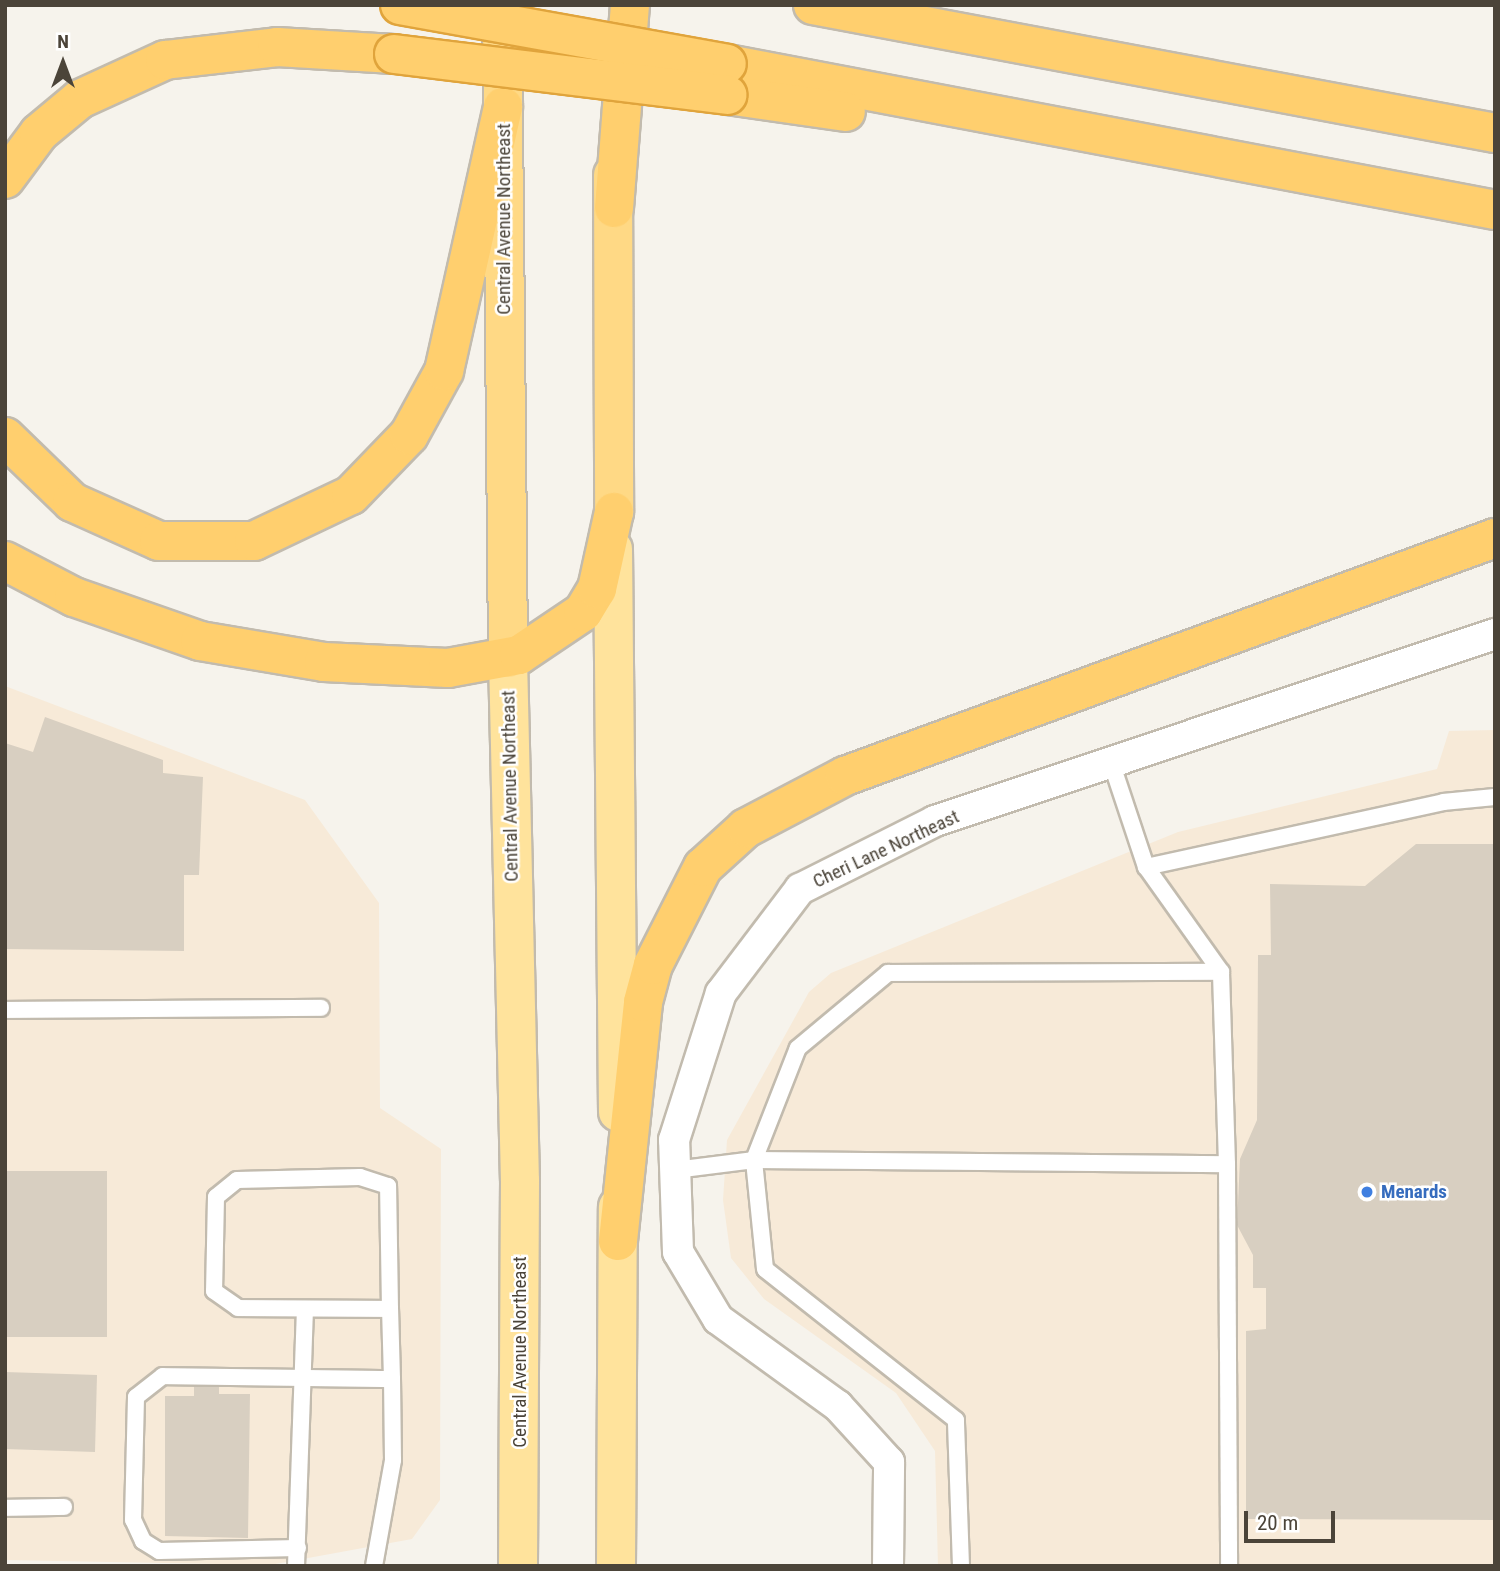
<!DOCTYPE html>
<html>
<head>
<meta charset="utf-8">
<style>
  body { margin:0 }
  #map { position:relative; width:1500px; height:1571px; overflow:hidden; background:#f6f3ec; font-family:"Roboto Condensed",sans-serif }
  div>[style] { position:absolute }
  .commercial>* { inset:0; background:#f7ead8 }
  .building>* { inset:0; background:#d8cfc1 }
  .roads { filter:drop-shadow(2px 0 #c2bbae) drop-shadow(-2px 0 #c2bbae) drop-shadow(0 2px #c2bbae) drop-shadow(0 -2px #c2bbae) }
  .service>* { height:16px; margin:-8px; padding:0 8px; transform-origin:8px; border-radius:8px; background:#fff }
  .minor>* { height:30px; margin:-15px; padding:0 15px; transform-origin:15px; border-radius:15px; background:#fff }
  .primary>* { height:38px; margin:-19px; padding:0 19px; transform-origin:19px; border-radius:19px; background:#ffe39c }
  .trunk>* { height:38px; margin:-19px; padding:0 19px; transform-origin:19px; border-radius:19px; background:#ffd985 }
  .motorway>* { height:38px; margin:-19px; padding:0 19px; transform-origin:19px; border-radius:19px; background:#ffcf6e }
  .bridges { filter:drop-shadow(2px 0 #e0a43c) drop-shadow(-2px 0 #e0a43c) drop-shadow(0 2px #e0a43c) drop-shadow(0 -2px #e0a43c) }
  .motorway-bridge>* { height:38px; margin:-19px; padding:0 19px; transform-origin:19px; border-radius:19px; background:#ffcf6e }
  .dots>* { width:19px; height:19px; translate:-50% -50%; box-sizing:border-box; border:4px solid #fff; border-radius:50% }
  span { translate:-50% -50%; white-space:nowrap; text-align:center; line-height:1.15; -webkit-text-stroke:5px #fff; paint-order:stroke }
  .street-label { font-size:19px; color:#4b4439 }
  .shop-label { font-size:19px; color:#366cbe; font-weight:700 }
  .left { translate:0 -50%; text-align:left }
  .frame { position:absolute; inset:0; border:7px solid #4b4439; pointer-events:none }
  .north { position:absolute; left:28px; top:28px; width:70px; height:70px; -webkit-text-stroke:5px #fff; paint-order:stroke; rotate:0deg; font-size:19px; font-weight:700; line-height:28px; text-align:center; color:#4b4439 }
  .north::after { content:''; display:block; margin:auto; width:24px; height:32px; background:#4b4439; clip-path:polygon(50% 0,100% 100%,50% 72%,0 100%) }
  .scale { position:absolute; left:1244px; top:1511px; width:91px; height:32px; box-sizing:border-box; border:4px solid #4b4439; border-top:0; padding-left:9px; font-size:21px; line-height:24px; white-space:nowrap; color:#4b4439; -webkit-text-stroke:5px #fff; paint-order:stroke }
</style>
</head>
<body>
<div id="map">
  <div class="commercial">
    <div style="clip-path:polygon(5px 686px,305px 800px,379px 903px,380px 1108px,441px 1149px,440px 1500px,412px 1539px,270px 1565px,5px 1560px)"></div>
    <div style="clip-path:polygon(1495px 730px,1495px 1566px,938px 1566px,935px 1451px,896px 1393px,764px 1299px,731px 1258px,723px 1200px,727px 1140px,809px 992px,831px 973px,1178px 832px,1437px 769px,1449px 731px)"></div>
  </div>
  <div class="building">
    <div style="clip-path:polygon(45px 717px,163px 760px,163px 773px,203px 777px,199px 875px,184px 875px,184px 951px,5px 949px,5px 743px,33px 752px)"></div>
    <div style="clip-path:polygon(1416px 844px,1495px 844px,1495px 1520px,1246px 1519px,1246px 1331px,1266px 1329px,1266px 1288px,1253px 1288px,1253px 1255px,1237px 1225px,1240px 1159px,1257px 1120px,1258px 955px,1271px 955px,1270px 884px,1365px 886px)"></div>
    <div style="clip-path:polygon(6px 1171px,107px 1171px,107px 1337px,5px 1337px)"></div>
    <div style="clip-path:polygon(5px 1372px,97px 1375px,95px 1452px,5px 1449px)"></div>
    <div style="clip-path:polygon(194px 1385px,219px 1385px,219px 1394px,250px 1394px,248px 1538px,165px 1536px,165px 1396px,194px 1396px)"></div>
  </div>
  <div class="roads">
    <div class="service">
      <div style="left:1146px;top:867px;width:304px;rotate:-12.3deg"></div>
      <div style="left:1443px;top:802px;width:52px;rotate:-5.5deg"></div>
      <div style="left:5px;top:1010px;width:316px;rotate:-0.4deg"></div>
      <div style="left:1227px;top:1164px;width:402px;rotate:89.7deg"></div>
      <div style="left:675px;top:1170px;width:80px;rotate:-7.2deg"></div>
      <div style="left:754px;top:1160px;width:473px;rotate:0.5deg"></div>
      <div style="left:1227px;top:1164px;width:192px;rotate:-91.8deg"></div>
      <div style="left:1221px;top:972px;width:129px;rotate:-125.5deg"></div>
      <div style="left:1146px;top:867px;width:111px;rotate:-108.4deg"></div>
      <div style="left:5px;top:1508px;width:59px;rotate:-1deg"></div>
      <div style="left:298px;top:1548px;width:139px;rotate:178.8deg"></div>
      <div style="left:159px;top:1551px;width:19px;rotate:-148deg"></div>
      <div style="left:143px;top:1541px;width:23px;rotate:-115deg"></div>
      <div style="left:133px;top:1520px;width:123px;rotate:-88.6deg"></div>
      <div style="left:136px;top:1397px;width:34px;rotate:-38deg"></div>
      <div style="left:163px;top:1376px;width:229px;rotate:0.8deg"></div>
      <div style="left:296px;top:1566px;width:257px;rotate:-88deg"></div>
      <div style="left:374px;top:1566px;width:108px;rotate:-79.8deg"></div>
      <div style="left:393px;top:1460px;width:81px;rotate:-90.7deg"></div>
      <div style="left:392px;top:1379px;width:70px;rotate:-91.6deg"></div>
      <div style="left:390px;top:1309px;width:123px;rotate:-90.9deg"></div>
      <div style="left:388px;top:1186px;width:29px;rotate:-162deg"></div>
      <div style="left:360px;top:1177px;width:123px;rotate:178.6deg"></div>
      <div style="left:237px;top:1180px;width:27px;rotate:141deg"></div>
      <div style="left:216px;top:1197px;width:94px;rotate:91.2deg"></div>
      <div style="left:214px;top:1291px;width:29px;rotate:35deg"></div>
      <div style="left:238px;top:1308px;width:152px;rotate:0.4deg"></div>
      <div style="left:961px;top:1566px;width:146px;rotate:-92deg"></div>
      <div style="left:956px;top:1420px;width:243px;rotate:-141.7deg"></div>
      <div style="left:765px;top:1269px;width:110px;rotate:-95.8deg"></div>
      <div style="left:754px;top:1160px;width:120px;rotate:-68.6deg"></div>
      <div style="left:798px;top:1048px;width:117px;rotate:-39.8deg"></div>
      <div style="left:888px;top:973px;width:333px;rotate:-0.2deg"></div>
    </div>
    <div class="minor">
      <div style="left:888px;top:1566px;width:104px;rotate:-89.4deg"></div>
      <div style="left:889px;top:1462px;width:76px;rotate:-132.3deg"></div>
      <div style="left:838px;top:1406px;width:148px;rotate:-144.1deg"></div>
      <div style="left:718px;top:1319px;width:78px;rotate:-120.8deg"></div>
      <div style="left:678px;top:1252px;width:112px;rotate:-92deg"></div>
      <div style="left:674px;top:1140px;width:154px;rotate:-72.3deg"></div>
      <div style="left:721px;top:993px;width:131px;rotate:-52.8deg"></div>
      <div style="left:800px;top:889px;width:151px;rotate:-26.7deg"></div>
      <div style="left:935px;top:821px;width:590px;rotate:-18.47deg"></div>
    </div>
    <div class="primary">
      <div style="left:613px;top:549px;width:563px;rotate:89.49deg"></div>
      <div style="left:508px;top:658px;width:523px;rotate:88.69deg"></div>
      <div style="left:520px;top:1181px;width:385px;rotate:90.3deg"></div>
      <div style="left:616px;top:1566px;width:359px;rotate:-89.7deg"></div>
    </div>
    <div class="trunk">
      <div style="left:502px;top:5px;width:653px;rotate:89.47deg"></div>
      <div style="left:613px;top:175px;width:337px;rotate:89.8deg"></div>
    </div>
    <div class="motorway">
      <div style="left:813px;top:5px;width:694px;rotate:10.63deg"></div>
      <div style="left:727px;top:64px;width:782px;rotate:10.76deg"></div>
      <div style="left:727px;top:95px;width:120px;rotate:8.1deg"></div>
      <div style="left:5px;top:179px;width:57px;rotate:-53.5deg"></div>
      <div style="left:39px;top:133px;width:53px;rotate:-39.7deg"></div>
      <div style="left:80px;top:99px;width:94px;rotate:-24.6deg"></div>
      <div style="left:165px;top:60px;width:113px;rotate:-6.6deg"></div>
      <div style="left:277px;top:47px;width:117px;rotate:3.4deg"></div>
      <div style="left:614px;top:208px;width:204px;rotate:-85.5deg"></div>
      <div style="left:5px;top:437px;width:93px;rotate:44.1deg"></div>
      <div style="left:72px;top:502px;width:95px;rotate:24.1deg"></div>
      <div style="left:159px;top:541px;width:95px"></div>
      <div style="left:254px;top:541px;width:107px;rotate:-25.4deg"></div>
      <div style="left:351px;top:495px;width:83px;rotate:-46deg"></div>
      <div style="left:409px;top:435px;width:73px;rotate:-61.3deg"></div>
      <div style="left:444px;top:371px;width:271px;rotate:-77.4deg"></div>
      <div style="left:5px;top:561px;width:78px;rotate:27.6deg"></div>
      <div style="left:74px;top:597px;width:133px;rotate:19.2deg"></div>
      <div style="left:200px;top:641px;width:126px;rotate:9.6deg"></div>
      <div style="left:324px;top:662px;width:124px;rotate:2.8deg"></div>
      <div style="left:448px;top:668px;width:72px;rotate:-10.4deg"></div>
      <div style="left:519px;top:655px;width:77px;rotate:-33.9deg"></div>
      <div style="left:583px;top:612px;width:27px;rotate:-59deg"></div>
      <div style="left:597px;top:589px;width:79px;rotate:-77.6deg"></div>
      <div style="left:618px;top:1241px;width:240px;rotate:-84deg"></div>
      <div style="left:643px;top:1002px;width:38px;rotate:-75deg"></div>
      <div style="left:653px;top:965px;width:110px;rotate:-63deg"></div>
      <div style="left:703px;top:867px;width:58px;rotate:-42.2deg"></div>
      <div style="left:746px;top:828px;width:112px;rotate:-27.7deg"></div>
      <div style="left:845px;top:776px;width:692px;rotate:-20.11deg"></div>
    </div>
  </div>
  <div class="bridges">
    <div class="motorway-bridge">
      <div style="left:400px;top:5px;width:332px;rotate:10.2deg"></div>
      <div style="left:394px;top:54px;width:336px;rotate:7deg"></div>
    </div>
  </div>
  <div class="dots">
    <div style="left:1367px;top:1192px;background:#3f7fe0"></div>
  </div>
  <div class="street-label">
    <span style="left:504px;top:219px;rotate:-90deg">Central Avenue Northeast</span>
    <span style="left:510px;top:786px;rotate:-91deg">Central Avenue Northeast</span>
    <span style="left:886px;top:849px;rotate:-25deg">Cheri Lane Northeast</span>
    <span style="left:520px;top:1352px;rotate:-90deg">Central Avenue Northeast</span>
  </div>
  <div class="shop-label">
    <span class="left" style="left:1381px;top:1192px">Menards</span>
  </div>
  <div class="frame"></div>
  <div class="north">N</div>
  <div class="scale">20 m</div>
</div>
</body>
</html>
